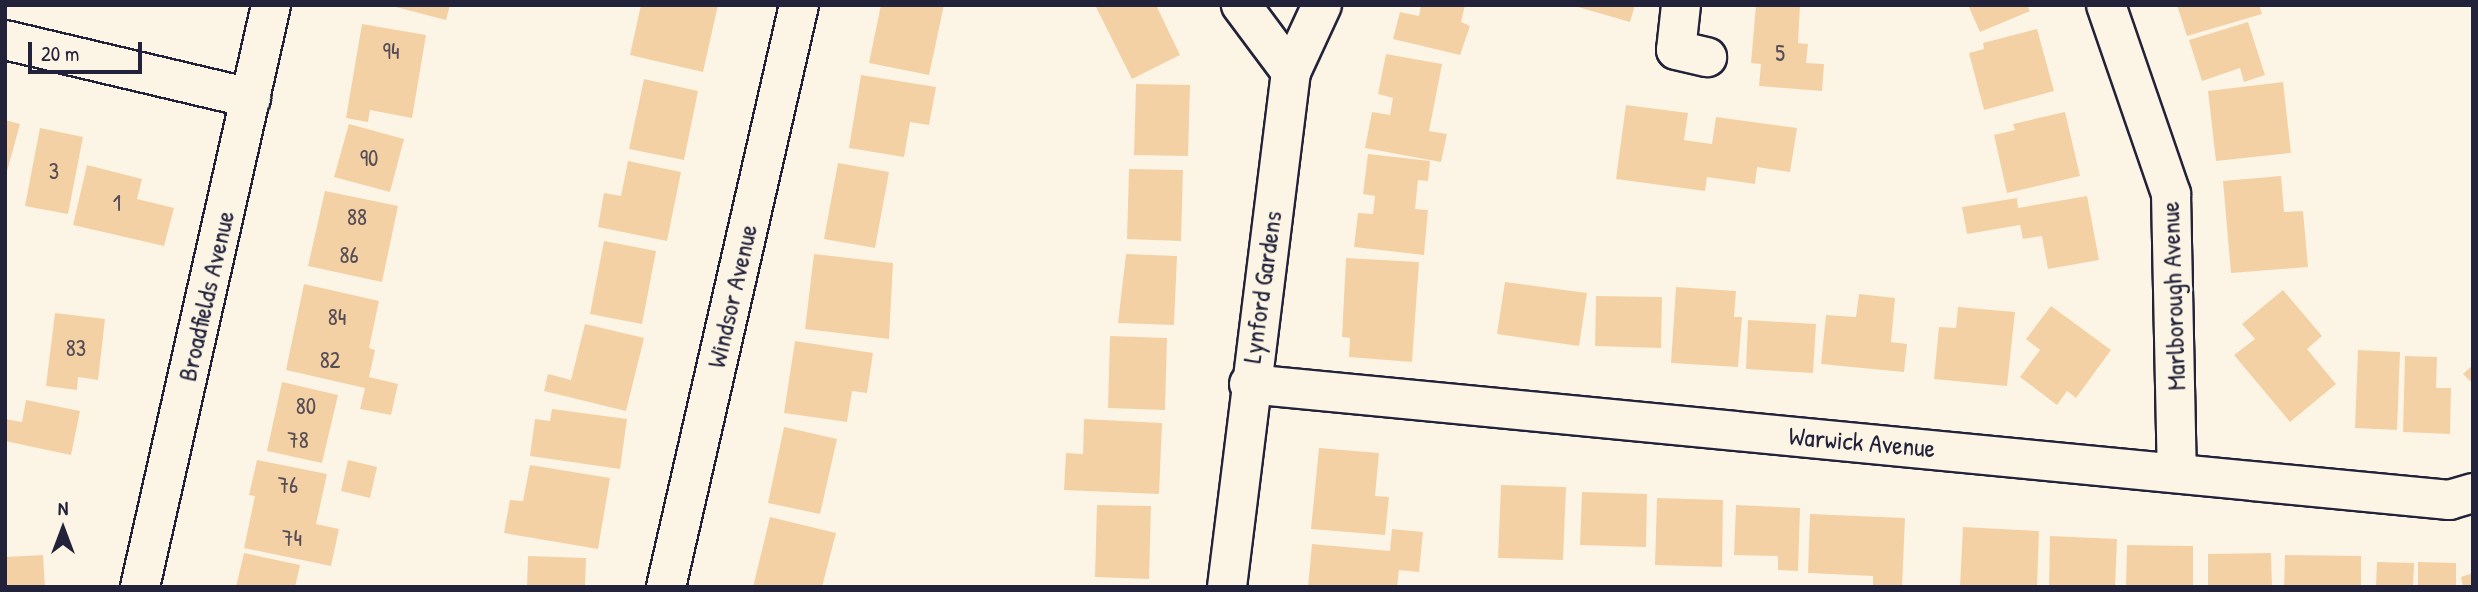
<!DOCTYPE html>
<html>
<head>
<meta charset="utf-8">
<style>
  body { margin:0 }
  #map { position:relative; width:2478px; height:592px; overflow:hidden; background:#fcf5e5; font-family:"Patrick Hand",sans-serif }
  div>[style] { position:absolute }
  .building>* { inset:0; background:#f4d1a5 }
  .roads { filter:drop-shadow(2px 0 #22223b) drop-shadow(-2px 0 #22223b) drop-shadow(0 2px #22223b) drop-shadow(0 -2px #22223b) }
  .street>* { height:38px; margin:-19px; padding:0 19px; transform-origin:19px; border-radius:19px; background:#fcf5e5 }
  span { translate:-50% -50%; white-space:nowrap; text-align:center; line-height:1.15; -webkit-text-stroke:5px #fcf5e5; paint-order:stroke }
  .number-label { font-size:23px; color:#564e56 }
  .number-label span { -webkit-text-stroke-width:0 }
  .street-label { font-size:26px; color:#22223b }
  .frame { position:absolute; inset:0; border:7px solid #22223b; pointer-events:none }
  .north { position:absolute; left:28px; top:494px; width:70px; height:70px; -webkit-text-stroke:5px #fcf5e5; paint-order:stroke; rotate:0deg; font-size:19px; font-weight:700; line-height:28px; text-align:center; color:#22223b }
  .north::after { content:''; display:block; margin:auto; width:24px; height:32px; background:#22223b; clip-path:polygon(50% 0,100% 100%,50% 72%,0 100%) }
  .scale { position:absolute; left:28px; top:42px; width:114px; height:32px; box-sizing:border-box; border:4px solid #22223b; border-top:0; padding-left:9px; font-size:21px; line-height:24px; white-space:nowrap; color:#22223b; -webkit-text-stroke:5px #fcf5e5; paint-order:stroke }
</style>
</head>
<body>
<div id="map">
  <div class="building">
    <div style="clip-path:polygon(388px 5px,450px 5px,446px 20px)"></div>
    <div style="clip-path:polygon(641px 5px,718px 5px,703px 72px,630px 55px)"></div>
    <div style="clip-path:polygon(881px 5px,944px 5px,929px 75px,869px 63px)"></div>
    <div style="clip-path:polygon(1156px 5px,1180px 55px,1132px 79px,1096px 7px)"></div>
    <div style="clip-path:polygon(1421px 5px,1465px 5px,1461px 22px,1470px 26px,1460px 55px,1393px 39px,1400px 12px,1419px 16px)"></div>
    <div style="clip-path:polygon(1571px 5px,1635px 5px,1630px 22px)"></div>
    <div style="clip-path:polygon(1756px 5px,1800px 5px,1798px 43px,1808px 44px,1806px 63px,1824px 64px,1822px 91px,1759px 86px,1761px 64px,1751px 63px)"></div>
    <div style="clip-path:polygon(1968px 5px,2027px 5px,2030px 11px,1980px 32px)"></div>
    <div style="clip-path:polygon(2177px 5px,2259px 5px,2262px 14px,2187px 36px)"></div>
    <div style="clip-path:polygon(2248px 22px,2265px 75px,2244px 82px,2240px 68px,2202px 81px,2189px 40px)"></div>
    <div style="clip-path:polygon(362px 24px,426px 35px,412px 118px,370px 110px,368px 122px,346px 118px)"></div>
    <div style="clip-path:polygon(2037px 29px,2054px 91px,1984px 110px,1969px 53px,1984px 49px,1983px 43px)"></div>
    <div style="clip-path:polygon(1386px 54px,1442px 64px,1429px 131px,1447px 134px,1441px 162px,1365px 148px,1372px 112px,1390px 115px,1393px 98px,1378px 94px)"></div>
    <div style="clip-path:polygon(861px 75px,936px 87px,929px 125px,910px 122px,904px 157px,849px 148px)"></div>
    <div style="clip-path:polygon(644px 79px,698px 91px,684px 160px,629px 149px)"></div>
    <div style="clip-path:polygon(2283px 82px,2291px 153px,2216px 161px,2208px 91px)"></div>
    <div style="clip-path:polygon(1136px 84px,1190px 85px,1188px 156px,1134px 155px)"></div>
    <div style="clip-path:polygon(1626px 105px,1688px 113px,1684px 140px,1712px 144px,1716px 117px,1797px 128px,1790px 172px,1757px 167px,1755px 184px,1707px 177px,1705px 191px,1616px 179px)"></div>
    <div style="clip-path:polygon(2065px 112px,2080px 176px,2007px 193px,1994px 135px,2015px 130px,2013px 124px)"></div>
    <div style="clip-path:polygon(5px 120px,20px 124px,6px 175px,5px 175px)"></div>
    <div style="clip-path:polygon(349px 124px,404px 139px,390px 192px,334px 177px)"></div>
    <div style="clip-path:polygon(40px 128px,83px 137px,68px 214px,25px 206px)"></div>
    <div style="clip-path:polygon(1368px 154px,1430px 161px,1428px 181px,1418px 180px,1415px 209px,1428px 210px,1424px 255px,1354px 247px,1358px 213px,1373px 214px,1375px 196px,1363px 194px)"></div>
    <div style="clip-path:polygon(628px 161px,681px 172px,667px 241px,598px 227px,604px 193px,621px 196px)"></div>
    <div style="clip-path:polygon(838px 163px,889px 172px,875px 248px,824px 239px)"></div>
    <div style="clip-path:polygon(87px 165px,142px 179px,137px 199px,174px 208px,164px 246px,73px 225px)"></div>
    <div style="clip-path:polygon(1129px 169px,1183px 170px,1181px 241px,1127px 239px)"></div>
    <div style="clip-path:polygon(2281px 176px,2284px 212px,2303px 211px,2308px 267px,2231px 273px,2223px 181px)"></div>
    <div style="clip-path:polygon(325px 191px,398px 206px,382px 282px,308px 266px)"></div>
    <div style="clip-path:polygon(2087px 196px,2099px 260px,2048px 269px,2042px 236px,2023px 239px,2020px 225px,1967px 234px,1962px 207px,2017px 198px,2018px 208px)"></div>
    <div style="clip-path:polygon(604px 241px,656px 251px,642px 324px,590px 314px)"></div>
    <div style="clip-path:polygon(814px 254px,893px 263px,889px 339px,805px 329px)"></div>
    <div style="clip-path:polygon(1126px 254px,1177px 256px,1174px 325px,1118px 323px)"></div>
    <div style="clip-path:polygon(1346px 258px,1419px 262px,1412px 362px,1349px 357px,1350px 338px,1342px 337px)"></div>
    <div style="clip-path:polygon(1505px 282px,1587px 293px,1579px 346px,1497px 334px)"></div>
    <div style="clip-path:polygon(304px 284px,379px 301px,369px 348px,375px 350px,369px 377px,398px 384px,391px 415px,360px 409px,365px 388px,286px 370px)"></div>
    <div style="clip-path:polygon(1676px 287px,1736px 291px,1734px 317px,1742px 317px,1738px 367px,1671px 363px)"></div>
    <div style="clip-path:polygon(2283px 290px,2322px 336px,2307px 349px,2336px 384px,2290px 422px,2234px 355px,2255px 339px,2242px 324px)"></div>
    <div style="clip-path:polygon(1859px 294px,1895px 298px,1891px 342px,1907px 344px,1904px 372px,1821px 364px,1826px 315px,1856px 317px)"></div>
    <div style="clip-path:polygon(1596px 296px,1662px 297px,1661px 348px,1595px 346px)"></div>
    <div style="clip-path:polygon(2051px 306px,2111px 350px,2076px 398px,2067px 391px,2057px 405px,2020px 377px,2040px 350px,2026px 339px)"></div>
    <div style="clip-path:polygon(1958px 307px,2015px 312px,2007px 386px,1934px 379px,1939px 327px,1956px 328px)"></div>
    <div style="clip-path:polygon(55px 313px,105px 319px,98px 380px,78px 377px,77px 390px,46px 386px)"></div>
    <div style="clip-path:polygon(1748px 320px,1816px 324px,1813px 373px,1746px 369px)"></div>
    <div style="clip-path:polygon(585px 324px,644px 338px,626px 411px,544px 391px,548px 374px,571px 380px)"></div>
    <div style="clip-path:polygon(1110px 336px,1167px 338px,1165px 410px,1108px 408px)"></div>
    <div style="clip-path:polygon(795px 341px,873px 353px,867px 393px,852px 391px,847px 422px,784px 413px)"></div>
    <div style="clip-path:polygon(2358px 350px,2400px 352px,2397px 430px,2355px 428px)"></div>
    <div style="clip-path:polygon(2405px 356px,2437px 357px,2436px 388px,2451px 388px,2450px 434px,2403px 432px)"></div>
    <div style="clip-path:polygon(2473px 365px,2473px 384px,2463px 374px)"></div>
    <div style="clip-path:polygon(282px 382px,338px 395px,322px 463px,267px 451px)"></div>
    <div style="clip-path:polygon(26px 400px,80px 411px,71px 455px,5px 441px,5px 419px,22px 422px)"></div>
    <div style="clip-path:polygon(552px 409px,627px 419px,620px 469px,530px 456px,535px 419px,550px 421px)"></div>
    <div style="clip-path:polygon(1084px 419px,1162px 423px,1159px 494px,1064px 490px,1066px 453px,1083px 454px)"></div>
    <div style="clip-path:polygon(784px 427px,837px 439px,820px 514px,768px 503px)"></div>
    <div style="clip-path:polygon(1319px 448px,1379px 453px,1375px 496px,1389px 497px,1385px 535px,1311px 529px)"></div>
    <div style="clip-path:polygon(257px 460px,327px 474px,316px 524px,339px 529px,331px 566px,244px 548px,255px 496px,249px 495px)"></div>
    <div style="clip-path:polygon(348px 460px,377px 467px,370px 498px,341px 491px)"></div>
    <div style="clip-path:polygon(530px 465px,610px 478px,598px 549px,504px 533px,510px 500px,523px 501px)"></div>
    <div style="clip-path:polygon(1501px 485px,1566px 487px,1563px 560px,1498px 558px)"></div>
    <div style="clip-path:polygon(1582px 492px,1647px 494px,1646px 547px,1580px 545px)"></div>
    <div style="clip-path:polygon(1657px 498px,1723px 500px,1722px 567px,1655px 565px)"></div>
    <div style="clip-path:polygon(1097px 505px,1151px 506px,1149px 579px,1095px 577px)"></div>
    <div style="clip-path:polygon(1736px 505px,1800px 508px,1798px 571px,1778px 570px,1778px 556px,1734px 555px)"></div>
    <div style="clip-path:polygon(1810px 514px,1905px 518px,1902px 587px,1873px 587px,1873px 576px,1808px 573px)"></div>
    <div style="clip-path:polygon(770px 517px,836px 533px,822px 587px,753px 587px)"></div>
    <div style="clip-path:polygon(1963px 527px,2039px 531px,2037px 587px,1960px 587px)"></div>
    <div style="clip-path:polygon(1392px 529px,1423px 532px,1419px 572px,1399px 570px,1397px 587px,1308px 587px,1312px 544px,1390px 551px)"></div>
    <div style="clip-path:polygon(2050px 536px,2117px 539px,2115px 587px,2049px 587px)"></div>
    <div style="clip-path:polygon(2127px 545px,2193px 546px,2193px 587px,2126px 587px)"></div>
    <div style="clip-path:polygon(244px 553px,300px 565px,295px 587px,236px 587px)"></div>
    <div style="clip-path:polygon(2271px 553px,2272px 587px,2208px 587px,2208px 554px)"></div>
    <div style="clip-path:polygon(43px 555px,45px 587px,5px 587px,5px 557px)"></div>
    <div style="clip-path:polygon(2285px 555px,2361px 556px,2361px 587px,2284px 587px)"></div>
    <div style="clip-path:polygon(528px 556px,586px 558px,585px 587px,527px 587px)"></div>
    <div style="clip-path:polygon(2377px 562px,2414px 563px,2413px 587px,2376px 587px)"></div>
    <div style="clip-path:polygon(2418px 562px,2456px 563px,2456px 587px,2418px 587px)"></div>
    <div style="clip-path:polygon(2473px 573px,2473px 587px,2463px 587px,2461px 577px)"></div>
  </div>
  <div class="roads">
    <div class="street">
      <div style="left:1681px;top:5px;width:45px;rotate:96.3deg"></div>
      <div style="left:1676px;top:50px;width:32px;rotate:13deg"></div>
      <div style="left:2106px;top:5px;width:200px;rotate:71deg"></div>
      <div style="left:2171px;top:194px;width:278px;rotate:88.8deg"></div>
      <div style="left:5px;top:40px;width:253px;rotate:13.3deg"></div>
      <div style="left:1291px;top:72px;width:74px;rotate:-65.2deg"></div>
      <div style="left:1249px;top:384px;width:1206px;rotate:5.52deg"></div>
      <div style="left:2449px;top:500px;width:25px;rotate:-16deg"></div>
      <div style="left:140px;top:587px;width:597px;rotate:-77.31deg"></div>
      <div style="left:666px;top:587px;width:597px;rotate:-77.13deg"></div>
      <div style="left:1227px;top:587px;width:519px;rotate:-82.92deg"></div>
      <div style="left:1291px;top:72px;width:84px;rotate:-126.7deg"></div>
    </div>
  </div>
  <div class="number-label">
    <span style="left:391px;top:51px">94</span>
    <span style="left:1780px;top:53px">5</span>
    <span style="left:369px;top:158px">90</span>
    <span style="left:54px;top:171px">3</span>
    <span style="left:117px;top:203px">1</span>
    <span style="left:357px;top:217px">88</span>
    <span style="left:349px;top:255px">86</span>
    <span style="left:337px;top:317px">84</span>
    <span style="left:76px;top:348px">83</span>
    <span style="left:330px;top:360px">82</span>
    <span style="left:306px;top:406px">80</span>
    <span style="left:298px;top:440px">78</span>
    <span style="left:288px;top:485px">76</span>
    <span style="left:292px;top:538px">74</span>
  </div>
  <div class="street-label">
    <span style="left:1262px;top:287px;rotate:-82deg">Lynford Gardens</span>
    <span style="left:206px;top:296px;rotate:-77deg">Broadfields Avenue</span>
    <span style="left:732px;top:296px;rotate:-77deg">Windsor Avenue</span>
    <span style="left:2173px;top:296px;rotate:-92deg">Marlborough Avenue</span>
    <span style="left:1862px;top:442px;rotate:5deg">Warwick Avenue</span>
  </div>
  <div class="frame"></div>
  <div class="north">N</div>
  <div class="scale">20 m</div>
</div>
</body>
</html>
